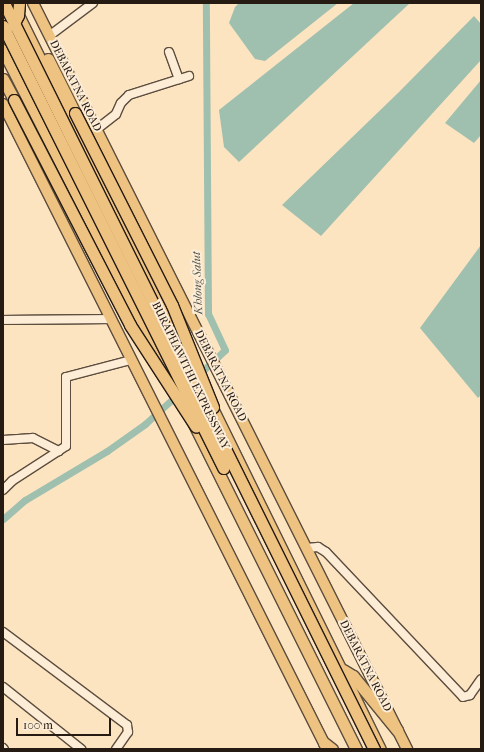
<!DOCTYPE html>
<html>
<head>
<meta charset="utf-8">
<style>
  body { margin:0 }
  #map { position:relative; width:484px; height:752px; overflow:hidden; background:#fce4c0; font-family:"IM FELL French Canon",serif }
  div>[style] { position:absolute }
  .water>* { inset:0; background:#9fbfaf }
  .canal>* { height:7px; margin:-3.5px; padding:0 3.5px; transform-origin:3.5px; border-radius:3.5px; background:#9fbfaf }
  .roads { filter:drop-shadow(1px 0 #5c4d3e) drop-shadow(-1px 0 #5c4d3e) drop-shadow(0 1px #5c4d3e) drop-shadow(0 -1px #5c4d3e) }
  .minor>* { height:8px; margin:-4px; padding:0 4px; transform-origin:4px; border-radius:4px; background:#fdedd6 }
  .major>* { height:10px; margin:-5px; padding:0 5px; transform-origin:5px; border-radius:5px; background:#eec280 }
  .highway>* { height:11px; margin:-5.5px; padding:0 5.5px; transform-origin:5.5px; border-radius:5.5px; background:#eec280 }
  .bridges { filter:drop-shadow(1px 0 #261b13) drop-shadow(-1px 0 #261b13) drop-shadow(0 1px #261b13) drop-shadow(0 -1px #261b13) }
  .highway-bridge>* { height:11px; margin:-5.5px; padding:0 5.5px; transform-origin:5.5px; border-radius:5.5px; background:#eec280 }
  span { translate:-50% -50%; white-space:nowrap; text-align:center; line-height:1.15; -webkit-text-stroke:4px #fdedd6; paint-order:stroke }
  .street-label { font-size:11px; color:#261b13 }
  .water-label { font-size:12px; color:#50544a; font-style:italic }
  .frame { position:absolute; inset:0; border:4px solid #261b13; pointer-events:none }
  .scale { position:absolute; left:16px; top:718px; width:95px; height:18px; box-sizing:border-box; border:2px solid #261b13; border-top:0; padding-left:5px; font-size:12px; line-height:14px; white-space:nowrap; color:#261b13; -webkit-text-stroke:3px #fdedd6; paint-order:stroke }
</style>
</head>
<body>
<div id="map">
  <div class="water">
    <div style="clip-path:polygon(239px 3px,338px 3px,265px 61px,255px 59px,229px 23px,235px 7px)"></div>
    <div style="clip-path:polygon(354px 3px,410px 3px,239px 162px,224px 147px,219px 110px)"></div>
    <div style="clip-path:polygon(474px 16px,481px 24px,481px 60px,321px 236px,282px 205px,399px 92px)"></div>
    <div style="clip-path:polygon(481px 80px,481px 135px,474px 143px,445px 123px)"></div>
    <div style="clip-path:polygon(481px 245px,481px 395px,478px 398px,420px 328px)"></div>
  </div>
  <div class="canal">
    <div style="left:197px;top:376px;width:38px;rotate:-43deg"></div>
    <div style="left:225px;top:350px;width:40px;rotate:-115deg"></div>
    <div style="left:208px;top:314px;width:311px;rotate:-90.4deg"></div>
    <div style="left:3px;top:519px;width:29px;rotate:-41deg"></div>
    <div style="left:25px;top:500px;width:96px;rotate:-30.9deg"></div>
    <div style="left:107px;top:451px;width:47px;rotate:-35.4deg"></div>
    <div style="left:145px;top:424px;width:45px;rotate:-42.3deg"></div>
  </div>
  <div class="roads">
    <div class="minor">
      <div style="left:49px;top:36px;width:55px;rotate:-36.9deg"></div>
      <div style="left:169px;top:52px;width:29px;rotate:70deg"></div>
      <div style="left:97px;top:129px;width:24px;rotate:-38deg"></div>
      <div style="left:116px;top:114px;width:12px;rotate:-66deg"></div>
      <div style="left:121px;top:103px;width:11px;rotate:-45deg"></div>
      <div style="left:129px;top:95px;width:63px;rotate:-17.6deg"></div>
      <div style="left:3px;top:320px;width:107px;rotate:-0.5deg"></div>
      <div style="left:3px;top:440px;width:30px;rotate:-4deg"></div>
      <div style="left:33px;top:438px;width:29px;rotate:27deg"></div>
      <div style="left:3px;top:490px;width:13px;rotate:-45deg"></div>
      <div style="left:12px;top:481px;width:64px;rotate:-32.9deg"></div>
      <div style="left:66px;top:446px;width:69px;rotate:-90deg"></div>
      <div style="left:66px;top:377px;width:67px;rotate:-14.7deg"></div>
      <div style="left:306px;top:548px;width:12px;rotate:-5deg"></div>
      <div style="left:318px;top:547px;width:9px;rotate:32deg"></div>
      <div style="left:326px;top:552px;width:199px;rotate:46.6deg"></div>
      <div style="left:463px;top:697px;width:7px;rotate:-16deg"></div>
      <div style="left:470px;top:695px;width:19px;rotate:-55deg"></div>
      <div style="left:3px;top:632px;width:155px;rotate:36.9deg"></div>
      <div style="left:127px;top:725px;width:7px;rotate:82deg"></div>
      <div style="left:128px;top:732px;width:21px;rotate:125deg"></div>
      <div style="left:3px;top:687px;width:100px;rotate:38.5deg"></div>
      <div style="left:3px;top:748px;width:1px;rotate:45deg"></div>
    </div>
    <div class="major">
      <div style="left:33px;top:3px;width:835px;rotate:63.37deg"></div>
      <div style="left:3px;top:104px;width:722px;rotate:63.33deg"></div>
    </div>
    <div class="highway">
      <div style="left:12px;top:3px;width:409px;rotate:63.7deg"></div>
      <div style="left:3px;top:50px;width:381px;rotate:63deg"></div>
      <div style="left:48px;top:59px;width:60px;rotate:63.4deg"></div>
      <div style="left:3px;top:79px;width:24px;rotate:62deg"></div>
      <div style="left:208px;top:400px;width:389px;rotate:63.8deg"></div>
      <div style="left:191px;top:418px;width:370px;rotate:63.5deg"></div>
      <div style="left:343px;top:670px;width:12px;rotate:31deg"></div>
      <div style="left:353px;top:676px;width:70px;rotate:50.8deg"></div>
      <div style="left:324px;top:743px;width:10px;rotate:37deg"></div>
    </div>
  </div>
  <div class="bridges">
    <div class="highway-bridge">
      <div style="left:4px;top:3px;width:833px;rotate:63.62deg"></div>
      <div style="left:13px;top:25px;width:11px;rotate:-63deg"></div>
      <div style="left:18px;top:15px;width:12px;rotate:-85deg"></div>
      <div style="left:3px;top:26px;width:494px;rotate:63.5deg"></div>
      <div style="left:14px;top:100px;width:253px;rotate:62.7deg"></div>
      <div style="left:130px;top:325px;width:121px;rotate:57.1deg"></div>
      <div style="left:75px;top:113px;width:215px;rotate:63.2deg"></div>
      <div style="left:172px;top:305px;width:110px;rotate:68.1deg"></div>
    </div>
  </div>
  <div class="street-label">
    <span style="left:75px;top:86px;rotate:63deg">DEBARATNA ROAD</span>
    <span style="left:190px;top:376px;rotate:64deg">BURAPHAWITHI EXPRESSWAY</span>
    <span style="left:220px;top:376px;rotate:63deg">DEBARATNA ROAD</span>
    <span style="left:365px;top:666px;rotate:63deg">DEBARATNA ROAD</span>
  </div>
  <div class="water-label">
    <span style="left:198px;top:283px;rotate:-92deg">Khlong Salut</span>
  </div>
  <div class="frame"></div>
  <div class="scale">100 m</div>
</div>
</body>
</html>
